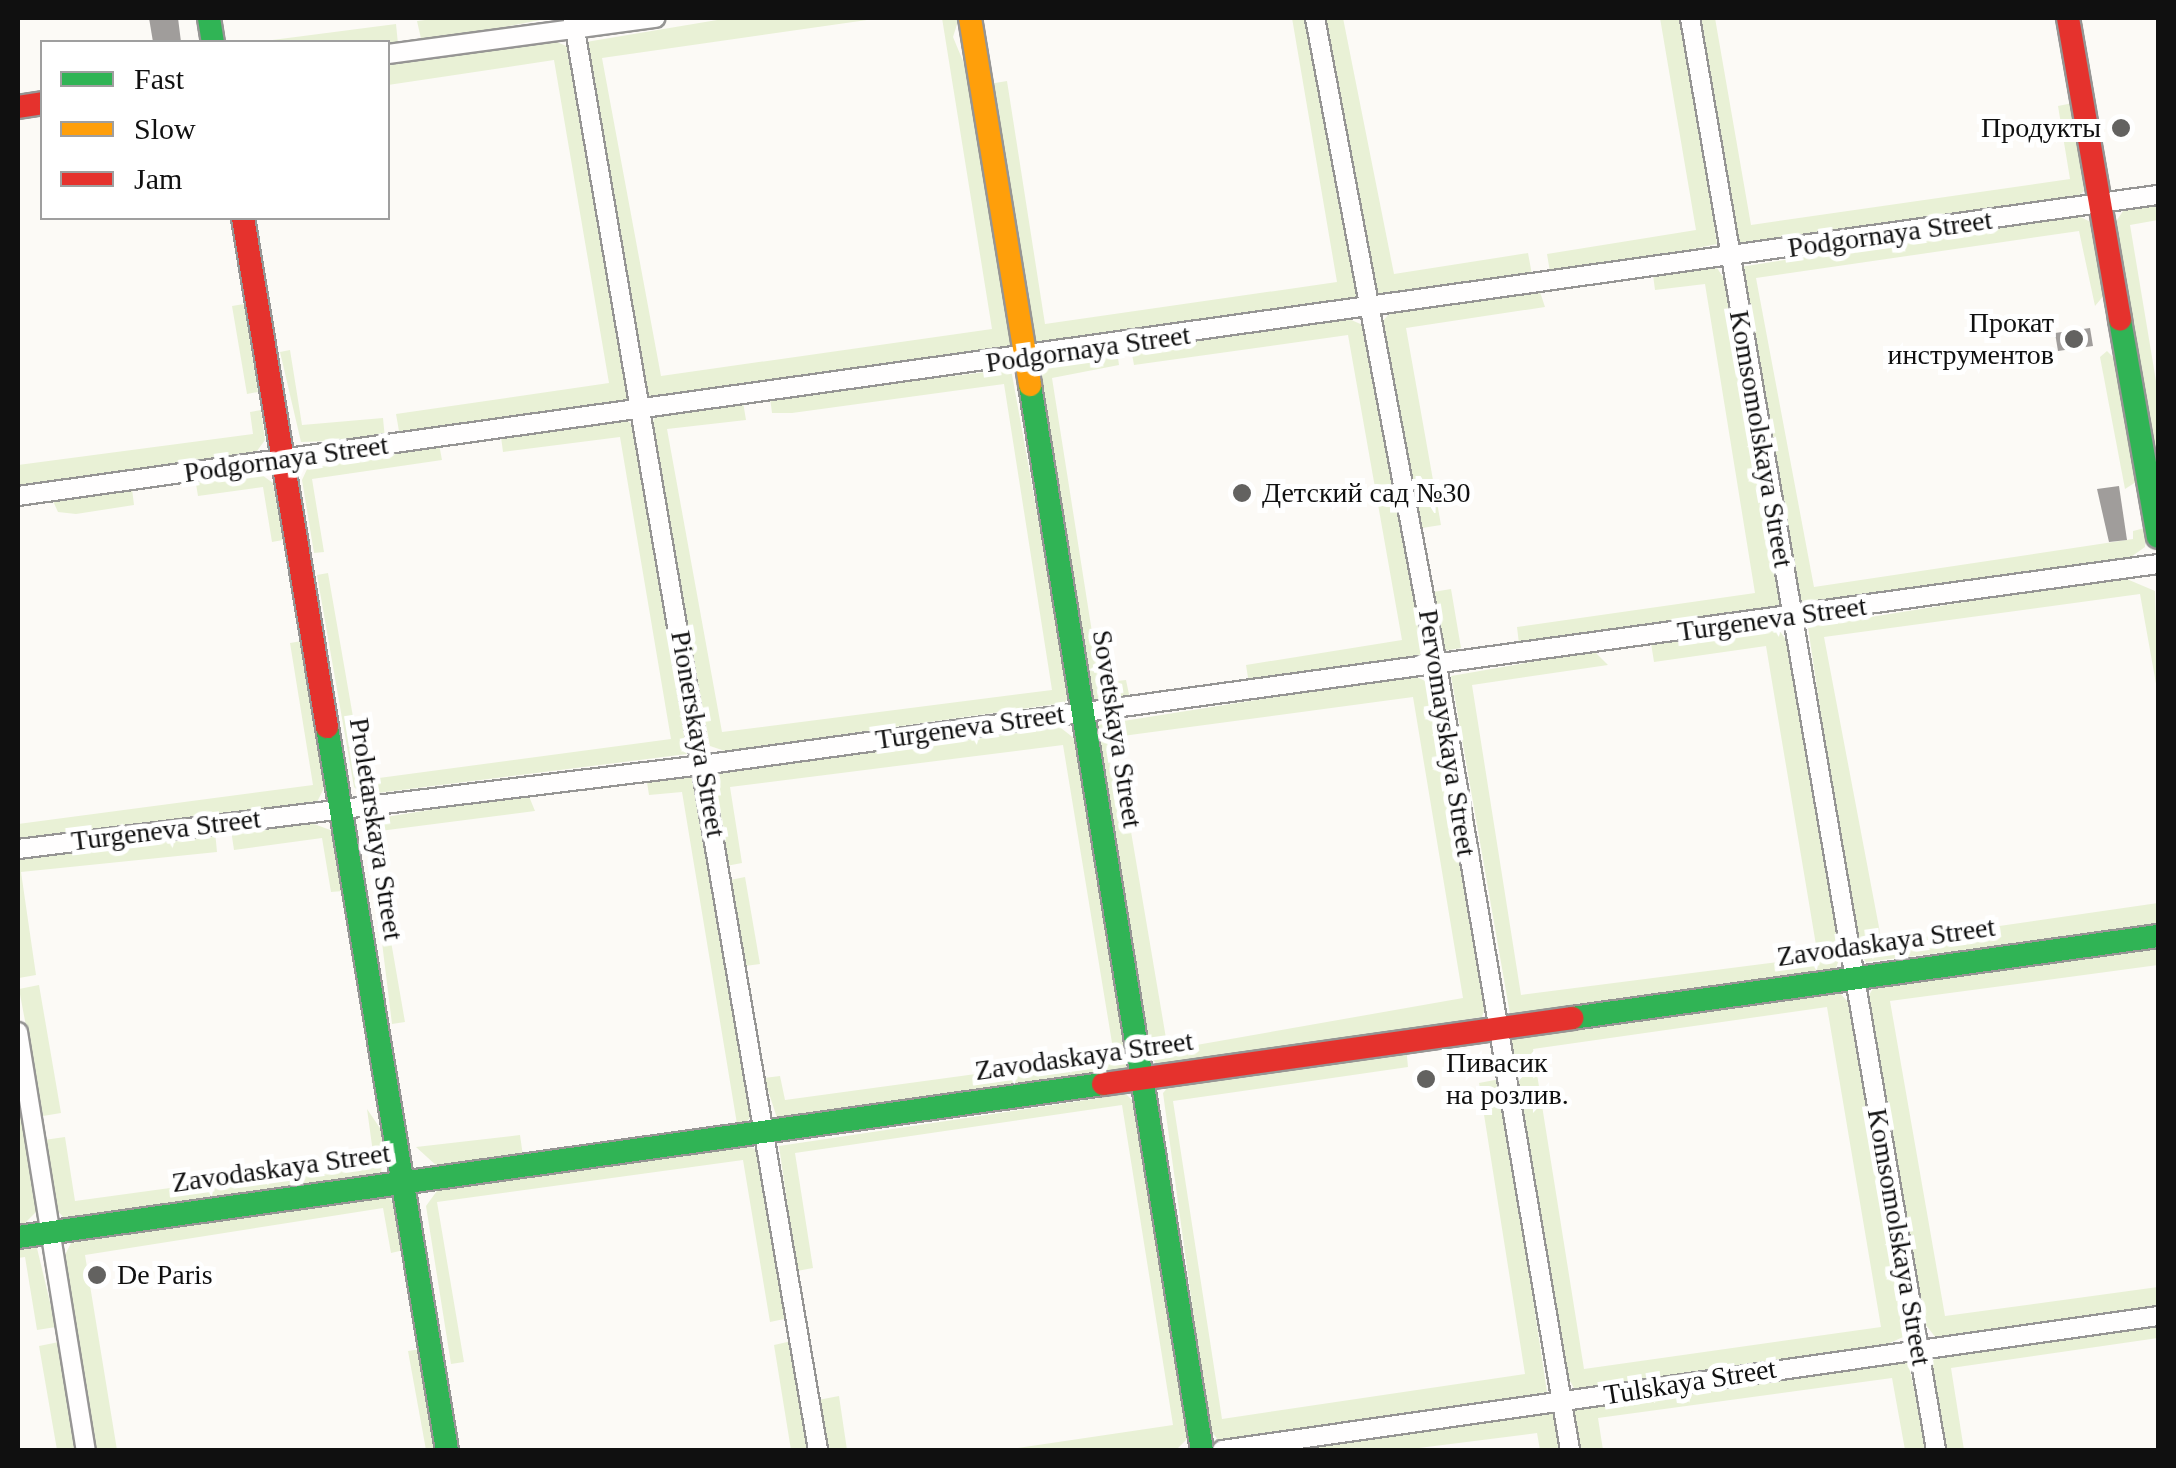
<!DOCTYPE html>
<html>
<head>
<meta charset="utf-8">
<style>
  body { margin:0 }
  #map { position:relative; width:2176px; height:1468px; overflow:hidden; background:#fcfaf6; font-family:Georgia,serif }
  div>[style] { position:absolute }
  .green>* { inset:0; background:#e9f1d6 }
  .building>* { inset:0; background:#a09d9b }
  .roads { filter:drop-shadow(2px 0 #969594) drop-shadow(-2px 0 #969594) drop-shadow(0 2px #969594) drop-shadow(0 -2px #969594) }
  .street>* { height:18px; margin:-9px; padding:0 9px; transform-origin:9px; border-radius:9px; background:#fffefe }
  .fast>* { height:22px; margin:-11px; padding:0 11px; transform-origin:11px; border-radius:11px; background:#30b455 }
  .slow>* { height:22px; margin:-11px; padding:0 11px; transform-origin:11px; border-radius:11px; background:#ff9f0a }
  .jam>* { height:22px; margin:-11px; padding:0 11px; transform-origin:11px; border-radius:11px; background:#e5322d }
  .dots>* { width:28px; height:28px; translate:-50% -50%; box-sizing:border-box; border:5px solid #fff; border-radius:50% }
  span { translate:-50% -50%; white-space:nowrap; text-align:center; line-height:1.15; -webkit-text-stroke:10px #fff; paint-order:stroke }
  .poi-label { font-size:28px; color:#101010 }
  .right { translate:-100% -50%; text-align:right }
  .left { translate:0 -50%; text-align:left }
  .street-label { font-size:28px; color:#101010 }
  .frame { position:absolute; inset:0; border:20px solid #101010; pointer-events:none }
  .legend { position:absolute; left:40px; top:40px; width:350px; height:180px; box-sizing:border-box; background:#fff; border:2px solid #9f9f9f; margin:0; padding:12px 18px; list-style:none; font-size:30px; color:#101010 }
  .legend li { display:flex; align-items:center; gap:20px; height:50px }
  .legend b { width:50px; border:2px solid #9f9f9f }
</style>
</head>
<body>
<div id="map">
  <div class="green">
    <div style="clip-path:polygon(441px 18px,551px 18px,422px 43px,417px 21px)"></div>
    <div style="clip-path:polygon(729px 18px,881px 18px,602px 58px,661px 376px,992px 329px,942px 18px,959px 18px,953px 37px,970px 78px,1013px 341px,1008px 352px,653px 401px,643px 391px,586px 42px)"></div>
    <div style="clip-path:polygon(1292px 18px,1310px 18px,1359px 285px,1354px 302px,1036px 343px,989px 84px,1007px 81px,1045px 324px,1337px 282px)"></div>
    <div style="clip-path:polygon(1323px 18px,1343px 18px,1394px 274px,1528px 253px,1533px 280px,1378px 296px)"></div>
    <div style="clip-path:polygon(1660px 18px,1683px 18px,1717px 244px,1551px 278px,1547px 254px,1696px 230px)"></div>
    <div style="clip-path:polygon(1694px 18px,1715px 18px,1751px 225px,2070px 179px,2058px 106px,2073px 103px,2084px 191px,2074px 200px,1736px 247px)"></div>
    <div style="clip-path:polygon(396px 24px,398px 44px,388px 45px,257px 42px)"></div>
    <div style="clip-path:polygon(552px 40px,571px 48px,632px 397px,627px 405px,400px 437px,396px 414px,609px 383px,554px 60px,388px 85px,388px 61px)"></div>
    <div style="clip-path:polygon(2158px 205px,2158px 220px,2130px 225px,2158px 393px,2158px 468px,2115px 223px,2123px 211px)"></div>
    <div style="clip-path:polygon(2076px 215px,2093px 223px,2105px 294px,2095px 306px,2079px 231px,1756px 278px,1814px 587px,2133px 539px,2133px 531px,2145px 528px,2145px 547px,2128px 559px,1804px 606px,1794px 596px,1740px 267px)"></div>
    <div style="clip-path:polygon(1717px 268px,1725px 280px,1780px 602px,1776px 609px,1519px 644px,1517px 627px,1755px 593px,1705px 284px,1655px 290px,1653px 275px)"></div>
    <div style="clip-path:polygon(1540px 292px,1545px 307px,1406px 328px,1441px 525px,1422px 528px,1382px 322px,1389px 314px)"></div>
    <div style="clip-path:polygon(244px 304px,258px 392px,247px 394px,232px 306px)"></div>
    <div style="clip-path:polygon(1349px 319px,1365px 326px,1427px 650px,1417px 659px,1249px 684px,1246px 665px,1402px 640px,1348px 335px,1134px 365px,1131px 349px)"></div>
    <div style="clip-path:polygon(290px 350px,302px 425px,383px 418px,385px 439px,301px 442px,280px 352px)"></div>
    <div style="clip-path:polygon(1117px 351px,1119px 365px,1052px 378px,1100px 683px,1126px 680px,1130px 699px,1103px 702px,1090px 697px,1036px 370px,1043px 362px)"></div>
    <div style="clip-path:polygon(2107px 351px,2117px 361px,2136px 482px,2125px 489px,2100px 357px)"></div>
    <div style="clip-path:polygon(1011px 369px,1070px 695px,1064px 703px,725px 751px,710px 746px,650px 426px,657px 415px,743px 402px,746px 420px,667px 429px,722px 732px,1052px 690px,1004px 384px,792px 413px,772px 413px,770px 398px)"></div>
    <div style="clip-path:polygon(261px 410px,265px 440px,257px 451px,18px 490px,18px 465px,253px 434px,250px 412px)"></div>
    <div style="clip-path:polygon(626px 419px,636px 429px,687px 754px,362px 795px,354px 787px,317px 575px,328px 573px,364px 780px,671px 739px,620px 437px,503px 452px,501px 437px)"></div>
    <div style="clip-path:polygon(439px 444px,442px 460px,312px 479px,324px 552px,314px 553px,302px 480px,309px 465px)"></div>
    <div style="clip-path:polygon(255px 470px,273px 483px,283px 540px,272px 542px,263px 487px,198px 496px,195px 478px)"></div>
    <div style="clip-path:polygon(132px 489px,134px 505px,76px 514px,58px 512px,53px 501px)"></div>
    <div style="clip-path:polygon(2122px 577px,2155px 591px,2158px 695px,2140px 594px,1824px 637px,1882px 943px,2158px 903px,2158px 926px,1866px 962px,1855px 947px,1808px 627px)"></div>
    <div style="clip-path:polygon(1451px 589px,1461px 648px,1443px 651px,1433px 592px)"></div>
    <div style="clip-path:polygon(1778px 629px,1788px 642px,1841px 954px,1836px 968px,1510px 1014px,1451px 676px,1594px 651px,1608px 665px,1472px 685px,1521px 995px,1818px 957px,1766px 646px,1654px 662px,1651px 643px)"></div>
    <div style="clip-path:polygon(302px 641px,326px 784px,317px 802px,18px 843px,18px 824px,313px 785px,290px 643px)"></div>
    <div style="clip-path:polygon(evenodd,1413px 675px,1433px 685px,1486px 1004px,1482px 1017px,1159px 1066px,1151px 1058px,1098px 725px,1413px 675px,1413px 697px,1463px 998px,1168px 1050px,1115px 737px,1413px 697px)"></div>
    <div style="clip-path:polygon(1057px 725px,1079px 742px,1129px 1070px,777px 1118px,764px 1078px,780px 1076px,785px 1100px,1114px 1055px,1063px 745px,730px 787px,742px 863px,726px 866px,713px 774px)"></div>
    <div style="clip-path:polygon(691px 774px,755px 1113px,738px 1130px,682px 792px,649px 795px,646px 776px)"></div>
    <div style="clip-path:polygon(528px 794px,535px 811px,372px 832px,405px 1022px,392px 1024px,367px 820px)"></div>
    <div style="clip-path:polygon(306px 821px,333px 831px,343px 891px,331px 892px,322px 838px,234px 850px,231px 830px)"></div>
    <div style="clip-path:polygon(215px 831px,217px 852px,21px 872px,36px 975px,19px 978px,18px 857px)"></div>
    <div style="clip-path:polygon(745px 877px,760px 964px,745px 966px,730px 880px)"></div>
    <div style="clip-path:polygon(2158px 946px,2158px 965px,1890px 1001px,1945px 1316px,2158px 1287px,2158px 1307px,1936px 1338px,1922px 1320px,1868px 997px,1875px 985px)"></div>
    <div style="clip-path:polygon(39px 985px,61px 1113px,43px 1116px,19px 989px)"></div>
    <div style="clip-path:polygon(evenodd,1836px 989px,1850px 1004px,1903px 1337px,1879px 1348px,1575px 1390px,1565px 1372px,1511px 1036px,1836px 989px,1827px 1007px,1881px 1327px,1584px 1369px,1533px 1049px,1827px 1007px)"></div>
    <div style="clip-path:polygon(1406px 1046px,1408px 1067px,1173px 1101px,1222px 1419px,1525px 1374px,1479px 1083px,1500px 1079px,1547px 1392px,1221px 1444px,1209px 1428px,1163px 1093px,1170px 1085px)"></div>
    <div style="clip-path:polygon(18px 1093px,37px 1211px,21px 1227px,18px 1204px)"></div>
    <div style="clip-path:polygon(1126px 1094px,1136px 1104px,1189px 1437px,1176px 1450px,1005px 1450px,1173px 1425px,1122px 1105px,795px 1153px,813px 1268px,797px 1271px,779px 1146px)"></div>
    <div style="clip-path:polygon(367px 1109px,384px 1134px,381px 1175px,66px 1220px,54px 1207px,44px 1140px,65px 1137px,75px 1201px,374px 1160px)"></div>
    <div style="clip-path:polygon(520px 1135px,523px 1156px,438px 1167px,416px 1147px)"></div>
    <div style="clip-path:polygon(744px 1145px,761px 1151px,789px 1318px,770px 1322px,743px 1160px,437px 1202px,464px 1362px,451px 1364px,426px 1206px,442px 1184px)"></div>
    <div style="clip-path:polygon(386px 1195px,395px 1204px,404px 1250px,391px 1253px,383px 1208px,85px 1255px,117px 1450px,92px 1450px,65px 1255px,71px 1243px)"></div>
    <div style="clip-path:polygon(36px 1244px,56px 1327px,37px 1330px,25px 1257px,18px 1258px,18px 1245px)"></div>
    <div style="clip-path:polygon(2158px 1320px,2158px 1338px,1951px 1368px,1964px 1450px,1945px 1450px,1931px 1363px,1943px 1350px)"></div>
    <div style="clip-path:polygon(792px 1341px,812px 1450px,791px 1450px,774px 1345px)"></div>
    <div style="clip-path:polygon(59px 1342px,78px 1450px,57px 1450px,39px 1346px)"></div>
    <div style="clip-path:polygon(421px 1349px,438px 1450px,426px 1450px,408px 1351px)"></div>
    <div style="clip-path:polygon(1907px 1358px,1928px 1450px,1905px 1450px,1892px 1378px,1598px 1418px,1603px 1450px,1579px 1450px,1572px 1415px,1582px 1401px)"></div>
    <div style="clip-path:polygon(839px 1396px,847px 1450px,826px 1450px,818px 1400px)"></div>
    <div style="clip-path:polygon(1543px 1410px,1553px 1414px,1563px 1450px,1540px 1450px,1537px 1433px,1403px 1450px,1275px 1450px)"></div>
  </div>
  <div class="building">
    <div style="clip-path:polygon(149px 18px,178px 18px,181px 42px,153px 42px)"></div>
    <div style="clip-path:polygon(2090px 328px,2093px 346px,2058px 351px,2055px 333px)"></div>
    <div style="clip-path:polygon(2119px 486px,2127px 540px,2109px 542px,2097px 489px)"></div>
  </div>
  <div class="roads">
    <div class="street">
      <div style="left:573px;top:18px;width:1453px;rotate:80.29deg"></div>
      <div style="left:1315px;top:18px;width:658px;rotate:79.32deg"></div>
      <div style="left:1437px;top:665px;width:796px;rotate:80.38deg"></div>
      <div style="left:1690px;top:18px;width:1453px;rotate:80.25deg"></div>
      <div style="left:388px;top:54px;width:270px;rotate:-7.7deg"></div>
      <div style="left:18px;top:496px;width:2161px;rotate:-8.01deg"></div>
      <div style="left:18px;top:849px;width:689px;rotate:-7deg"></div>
      <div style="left:702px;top:765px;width:1470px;rotate:-7.86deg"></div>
      <div style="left:18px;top:1032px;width:423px;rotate:80.8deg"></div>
      <div style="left:1222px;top:1450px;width:946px;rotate:-8.15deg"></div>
    </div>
    <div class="fast">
      <div style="left:209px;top:18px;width:24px;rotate:81deg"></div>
      <div style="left:2120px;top:320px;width:220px;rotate:80.1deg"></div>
      <div style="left:1030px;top:385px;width:1079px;rotate:80.83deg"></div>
      <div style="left:327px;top:727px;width:733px;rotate:80.58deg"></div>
      <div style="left:1572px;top:1018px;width:592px;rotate:-7.97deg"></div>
      <div style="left:18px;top:1237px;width:1096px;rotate:-8.03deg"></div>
    </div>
    <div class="slow">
      <div style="left:970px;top:18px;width:372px;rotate:80.7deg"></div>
    </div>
    <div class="jam">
      <div style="left:2068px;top:18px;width:306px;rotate:80.2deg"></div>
      <div style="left:18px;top:107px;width:24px;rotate:-9deg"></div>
      <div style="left:243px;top:218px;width:516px;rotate:80.63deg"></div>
      <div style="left:1103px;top:1084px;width:474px;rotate:-8deg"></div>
    </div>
  </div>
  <div class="dots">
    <div style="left:2121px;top:128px;background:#636260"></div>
    <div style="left:2074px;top:339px;background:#636260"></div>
    <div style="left:1242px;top:493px;background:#636260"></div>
    <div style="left:1426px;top:1079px;background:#636260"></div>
    <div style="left:97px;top:1275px;background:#636260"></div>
  </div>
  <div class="poi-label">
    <span class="right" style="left:2101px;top:128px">Продукты</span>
    <span class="right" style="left:2054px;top:339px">Прокат<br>инструментов</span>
    <span class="left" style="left:1262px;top:493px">Детский сад №30</span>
    <span class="left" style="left:1446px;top:1079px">Пивасик<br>на розлив.</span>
    <span class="left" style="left:117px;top:1275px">De Paris</span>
  </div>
  <div class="street-label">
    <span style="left:1890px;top:234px;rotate:-8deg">Podgornaya Street</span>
    <span style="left:1088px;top:349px;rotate:-8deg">Podgornaya Street</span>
    <span style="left:1761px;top:439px;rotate:80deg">Komsomolskaya Street</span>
    <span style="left:286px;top:459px;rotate:-8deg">Podgornaya Street</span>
    <span style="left:1772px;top:619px;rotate:-8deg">Turgeneva Street</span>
    <span style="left:970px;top:727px;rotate:-8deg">Turgeneva Street</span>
    <span style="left:1117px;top:729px;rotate:81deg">Sovetskaya Street</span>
    <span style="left:1447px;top:733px;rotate:81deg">Pervomayskaya Street</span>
    <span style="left:698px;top:734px;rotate:80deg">Pionerskaya Street</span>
    <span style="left:376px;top:829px;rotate:81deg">Proletarskaya Street</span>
    <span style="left:166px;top:830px;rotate:-7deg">Turgeneva Street</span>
    <span style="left:1886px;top:942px;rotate:-8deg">Zavodaskaya Street</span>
    <span style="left:1084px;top:1056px;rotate:-8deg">Zavodaskaya Street</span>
    <span style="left:281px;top:1168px;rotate:-8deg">Zavodaskaya Street</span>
    <span style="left:1899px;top:1237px;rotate:80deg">Komsomolskaya Street</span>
    <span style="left:1690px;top:1382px;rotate:-9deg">Tulskaya Street</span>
  </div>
  <div class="frame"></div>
  <ul class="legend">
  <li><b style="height:12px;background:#30b455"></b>Fast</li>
  <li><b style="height:12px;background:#ff9f0a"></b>Slow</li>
  <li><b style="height:12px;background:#e5322d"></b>Jam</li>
  </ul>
</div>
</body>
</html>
